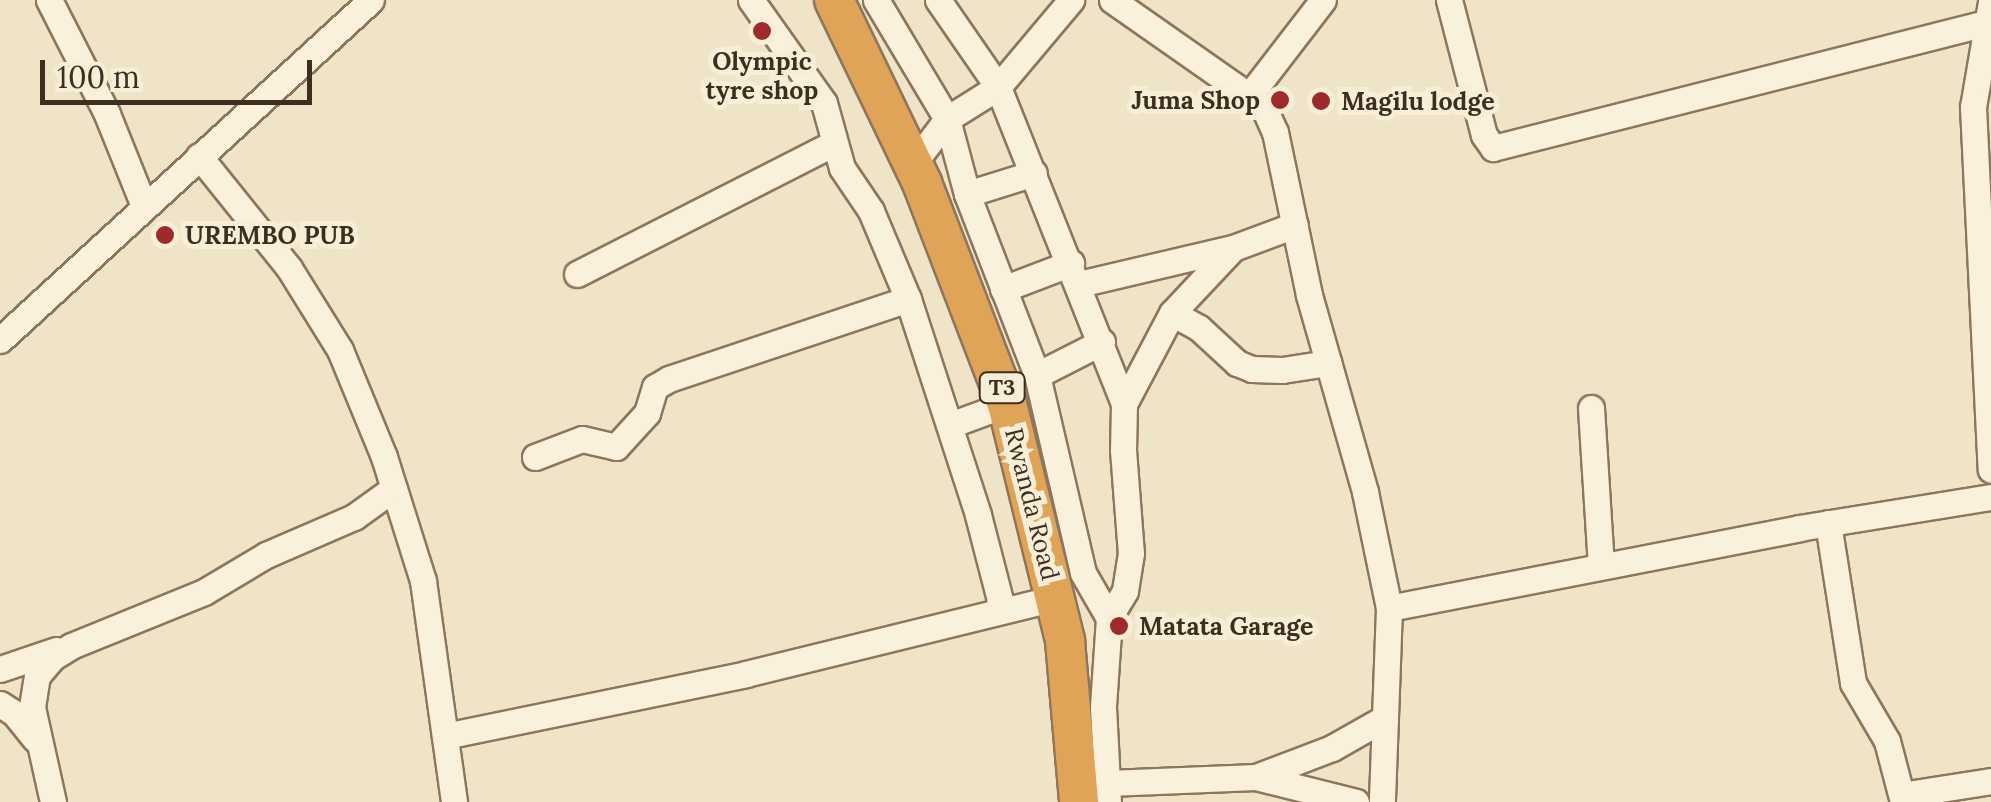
<!DOCTYPE html>
<html>
<head>
<meta charset="utf-8">
<style>
  body { margin:0 }
  #map { position:relative; width:1991px; height:802px; overflow:hidden; background:#f0e4c8; font-family:Lora,serif }
  div>[style] { position:absolute }
  .roads { filter:drop-shadow(2px 0 #8d765c) drop-shadow(-2px 0 #8d765c) drop-shadow(0 2px #8d765c) drop-shadow(0 -2px #8d765c) }
  .minor>* { height:25px; margin:-12.5px; padding:0 12.5px; transform-origin:12.5px; border-radius:12.5px; background:#faf1dc }
  .highway>* { height:38px; margin:-19px; padding:0 19px; transform-origin:19px; border-radius:19px; background:#e0a458 }
  .dots>* { width:28px; height:28px; translate:-50% -50%; box-sizing:border-box; border:5px solid #f7eed8; border-radius:50% }
  span { translate:-50% -50%; white-space:nowrap; text-align:center; line-height:1.15; -webkit-text-stroke:10px #f7eed8; paint-order:stroke }
  .shield-label span { padding:2px 8px; background:#f7eed8; border:2px solid; border-radius:8px; -webkit-text-stroke-width:0 }
  .shield-label { font-size:22px; color:#3d2e20; font-weight:700 }
  .poi-label { font-size:25px; color:#3d2e20; font-weight:700 }
  .right { translate:-100% -50%; text-align:right }
  .left { translate:0 -50%; text-align:left }
  .street-label { font-size:25px; color:#3d2e20 }
  .scale { position:absolute; left:40px; top:60px; width:272px; height:45px; box-sizing:border-box; border:5px solid #3d2e20; border-top:0; padding-left:12px; font-size:30px; line-height:35px; white-space:nowrap; color:#3d2e20; -webkit-text-stroke:8px #f7eed8; paint-order:stroke }
</style>
</head>
<body>
<div id="map">
  <div class="roads">
    <div class="minor">
      <div style="left:49px;top:0;width:128px;rotate:63deg"></div>
      <div style="left:107px;top:114px;width:99px;rotate:68.1deg"></div>
      <div style="left:751px;top:0;width:126px;rotate:54.7deg"></div>
      <div style="left:824px;top:103px;width:67px;rotate:74.5deg"></div>
      <div style="left:842px;top:168px;width:52px;rotate:56deg"></div>
      <div style="left:871px;top:211px;width:95px;rotate:67.2deg"></div>
      <div style="left:908px;top:299px;width:227px;rotate:72deg"></div>
      <div style="left:978px;top:515px;width:88px;rotate:75.5deg"></div>
      <div style="left:1000px;top:600px;width:9px;rotate:103deg"></div>
      <div style="left:876px;top:0;width:139px;rotate:59.2deg"></div>
      <div style="left:947px;top:119px;width:78px;rotate:75.1deg"></div>
      <div style="left:967px;top:194px;width:194px;rotate:68.9deg"></div>
      <div style="left:1037px;top:375px;width:203px;rotate:76.9deg"></div>
      <div style="left:1083px;top:573px;width:52px;rotate:60deg"></div>
      <div style="left:938px;top:0;width:106px;rotate:55.4deg"></div>
      <div style="left:998px;top:87px;width:341px;rotate:68.3deg"></div>
      <div style="left:1124px;top:404px;width:46px;rotate:91.2deg"></div>
      <div style="left:1123px;top:450px;width:103px;rotate:85.6deg"></div>
      <div style="left:1131px;top:553px;width:38px;rotate:99deg"></div>
      <div style="left:1125px;top:591px;width:31px;rotate:121deg"></div>
      <div style="left:1109px;top:618px;width:89px;rotate:93.9deg"></div>
      <div style="left:1103px;top:707px;width:95px;rotate:87deg"></div>
      <div style="left:1112px;top:0;width:167px;rotate:35deg"></div>
      <div style="left:1249px;top:96px;width:21px;rotate:41deg"></div>
      <div style="left:1265px;top:110px;width:24px;rotate:66deg"></div>
      <div style="left:1275px;top:132px;width:167px;rotate:78.2deg"></div>
      <div style="left:1309px;top:295px;width:205px;rotate:74.1deg"></div>
      <div style="left:1365px;top:492px;width:118px;rotate:78.3deg"></div>
      <div style="left:1389px;top:608px;width:194px;rotate:92.1deg"></div>
      <div style="left:1449px;top:0;width:139px;rotate:75.5deg"></div>
      <div style="left:1484px;top:135px;width:16px;rotate:55deg"></div>
      <div style="left:1493px;top:148px;width:509px;rotate:-14.23deg"></div>
      <div style="left:1991px;top:2px;width:107px;rotate:99.7deg"></div>
      <div style="left:1973px;top:107px;width:363px;rotate:87.2deg"></div>
      <div style="left:1249px;top:96px;width:121px;rotate:-52.4deg"></div>
      <div style="left:199px;top:156px;width:144px;rotate:51.2deg"></div>
      <div style="left:289px;top:268px;width:97px;rotate:58.1deg"></div>
      <div style="left:340px;top:350px;width:116px;rotate:67.6deg"></div>
      <div style="left:384px;top:457px;width:130px;rotate:72.5deg"></div>
      <div style="left:423px;top:581px;width:223px;rotate:82deg"></div>
      <div style="left:913px;top:164px;width:56px;rotate:-52.9deg"></div>
      <div style="left:947px;top:119px;width:60px;rotate:-32.1deg"></div>
      <div style="left:998px;top:87px;width:114px;rotate:-50deg"></div>
      <div style="left:967px;top:194px;width:70px;rotate:-17.4deg"></div>
      <div style="left:577px;top:274px;width:288px;rotate:-27deg"></div>
      <div style="left:1079px;top:284px;width:158px;rotate:-13.2deg"></div>
      <div style="left:1233px;top:248px;width:66px;rotate:-20.4deg"></div>
      <div style="left:1003px;top:289px;width:73px;rotate:-20.9deg"></div>
      <div style="left:1172px;top:313px;width:89px;rotate:-46.8deg"></div>
      <div style="left:0;top:340px;width:503px;rotate:-42.5deg"></div>
      <div style="left:1037px;top:375px;width:73px;rotate:-26.9deg"></div>
      <div style="left:1124px;top:404px;width:103px;rotate:-62.2deg"></div>
      <div style="left:1172px;top:313px;width:31px;rotate:29deg"></div>
      <div style="left:1199px;top:328px;width:52px;rotate:42.6deg"></div>
      <div style="left:1237px;top:363px;width:16px;rotate:22deg"></div>
      <div style="left:1252px;top:369px;width:30px;rotate:2deg"></div>
      <div style="left:1282px;top:370px;width:47px;rotate:-8.7deg"></div>
      <div style="left:1591px;top:408px;width:158px;rotate:86.4deg"></div>
      <div style="left:950px;top:425px;width:61px;rotate:-20.2deg"></div>
      <div style="left:535px;top:457px;width:50px;rotate:-21deg"></div>
      <div style="left:582px;top:439px;width:35px;rotate:13deg"></div>
      <div style="left:616px;top:447px;width:46px;rotate:-47.6deg"></div>
      <div style="left:647px;top:413px;width:27px;rotate:-73deg"></div>
      <div style="left:655px;top:387px;width:16px;rotate:-30deg"></div>
      <div style="left:669px;top:379px;width:252px;rotate:-18.5deg"></div>
      <div style="left:1828px;top:523px;width:162px;rotate:81.1deg"></div>
      <div style="left:1853px;top:683px;width:67px;rotate:59.6deg"></div>
      <div style="left:1887px;top:741px;width:63px;rotate:75.3deg"></div>
      <div style="left:1389px;top:608px;width:418px;rotate:-11deg"></div>
      <div style="left:1799px;top:528px;width:194px;rotate:-9.2deg"></div>
      <div style="left:0;top:669px;width:59px;rotate:-18.7deg"></div>
      <div style="left:0;top:704px;width:17px;rotate:33deg"></div>
      <div style="left:14px;top:713px;width:33px;rotate:51deg"></div>
      <div style="left:445px;top:736px;width:307px;rotate:-11.6deg"></div>
      <div style="left:746px;top:674px;width:318px;rotate:-13.8deg"></div>
      <div style="left:1256px;top:777px;width:103px;rotate:14deg"></div>
      <div style="left:1108px;top:783px;width:148px;rotate:-2.3deg"></div>
      <div style="left:1256px;top:777px;width:81px;rotate:-20.9deg"></div>
      <div style="left:1332px;top:748px;width:61px;rotate:-29.5deg"></div>
      <div style="left:1902px;top:795px;width:90px;rotate:-8.9deg"></div>
      <div style="left:53px;top:802px;width:97px;rotate:-102.5deg"></div>
      <div style="left:32px;top:707px;width:31px;rotate:-81deg"></div>
      <div style="left:37px;top:676px;width:23px;rotate:-50deg"></div>
      <div style="left:52px;top:658px;width:22px;rotate:-32deg"></div>
      <div style="left:71px;top:646px;width:144px;rotate:-22.1deg"></div>
      <div style="left:204px;top:592px;width:72px;rotate:-30.8deg"></div>
      <div style="left:266px;top:555px;width:96px;rotate:-23.4deg"></div>
      <div style="left:354px;top:517px;width:49px;rotate:-35.9deg"></div>
    </div>
    <div class="highway">
      <div style="left:834px;top:0;width:203px;rotate:64.3deg"></div>
      <div style="left:922px;top:183px;width:237px;rotate:69deg"></div>
      <div style="left:1007px;top:404px;width:244px;rotate:76.2deg"></div>
      <div style="left:1065px;top:641px;width:162px;rotate:85deg"></div>
    </div>
  </div>
  <div class="dots">
    <div style="left:762px;top:31px;background:#9e2a2b"></div>
    <div style="left:1280px;top:100px;background:#9e2a2b"></div>
    <div style="left:1321px;top:101px;background:#9e2a2b"></div>
    <div style="left:165px;top:235px;background:#9e2a2b"></div>
    <div style="left:1119px;top:626px;background:#9e2a2b"></div>
  </div>
  <div class="shield-label">
    <span style="left:1002px;top:388px">T3</span>
  </div>
  <div class="poi-label">
    <span style="left:762px;top:76px">Olympic<br>tyre shop</span>
    <span class="right" style="left:1260px;top:100px">Juma Shop</span>
    <span class="left" style="left:1341px;top:101px">Magilu lodge</span>
    <span class="left" style="left:185px;top:235px">UREMBO PUB</span>
    <span class="left" style="left:1139px;top:626px">Matata Garage</span>
  </div>
  <div class="street-label">
    <span style="left:1032px;top:504px;rotate:76deg">Rwanda Road</span>
  </div>
  <div class="scale">100 m</div>
</div>
</body>
</html>
